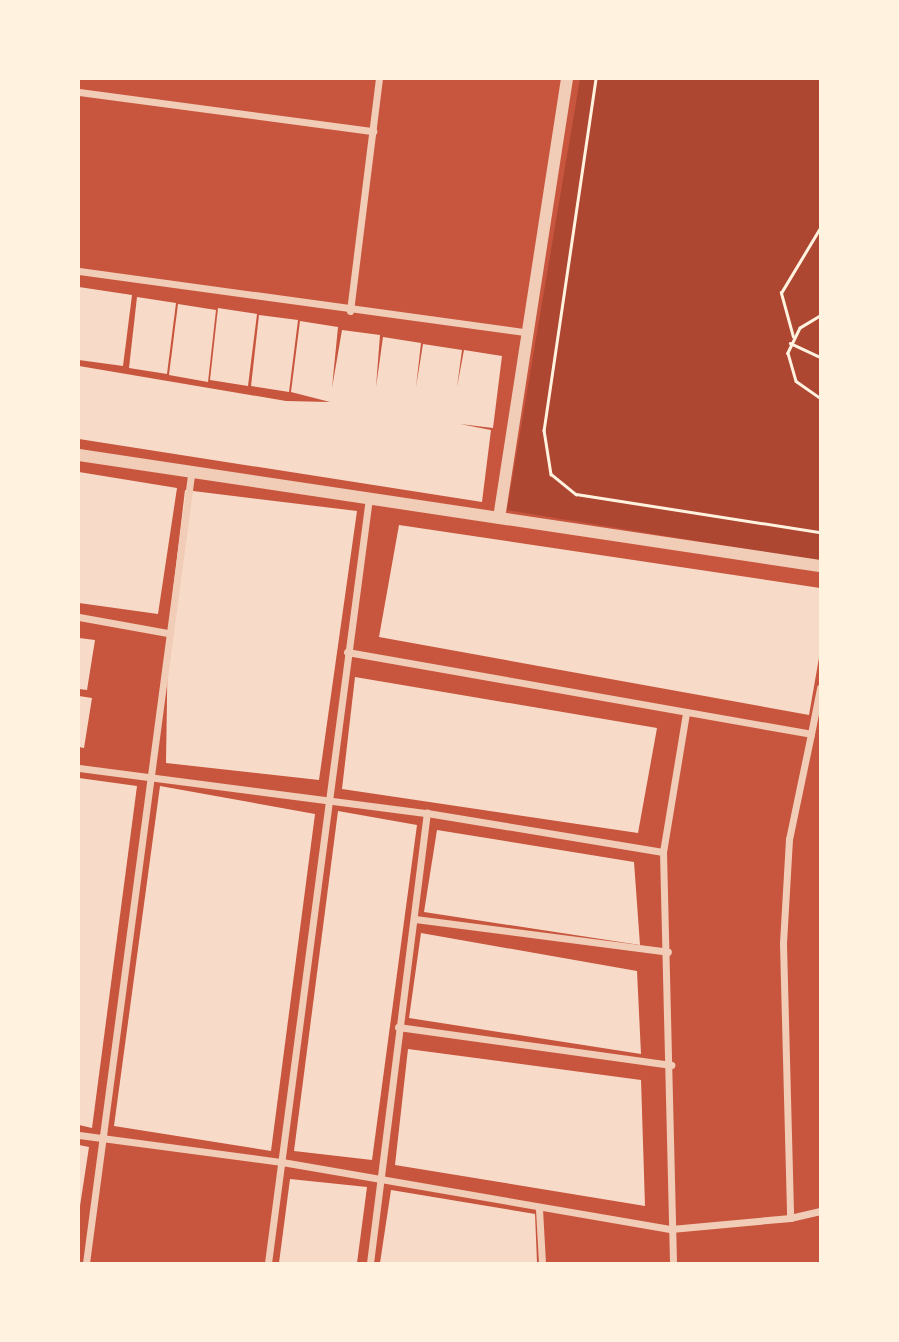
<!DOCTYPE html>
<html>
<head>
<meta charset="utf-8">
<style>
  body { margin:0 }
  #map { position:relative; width:899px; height:1342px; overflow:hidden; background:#c8553d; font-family:Bitter,serif }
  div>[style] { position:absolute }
  .green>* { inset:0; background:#ae4732 }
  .building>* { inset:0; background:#f7dbc8 }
  .path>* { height:2.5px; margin:-1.25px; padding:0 1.25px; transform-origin:1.25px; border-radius:1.25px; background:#fff3e0 }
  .minor>* { height:7px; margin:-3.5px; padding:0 3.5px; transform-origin:3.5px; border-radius:3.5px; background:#f1ccb7 }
  .tertiary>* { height:12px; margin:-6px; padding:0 6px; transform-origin:6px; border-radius:6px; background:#f1ccb7 }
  span { translate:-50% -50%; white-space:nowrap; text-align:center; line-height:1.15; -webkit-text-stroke:5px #fff3e0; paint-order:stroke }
  .frame { position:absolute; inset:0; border:80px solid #fff3e0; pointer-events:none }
</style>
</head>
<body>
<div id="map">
  <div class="green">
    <div style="clip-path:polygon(580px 79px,820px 79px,820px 561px,507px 510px)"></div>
  </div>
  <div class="building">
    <div style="clip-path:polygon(79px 287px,132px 295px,123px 366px,79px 360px)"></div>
    <div style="clip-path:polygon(137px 297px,176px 303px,167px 374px,129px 368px)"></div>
    <div style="clip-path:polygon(178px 304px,216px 310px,208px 382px,169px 375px)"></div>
    <div style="clip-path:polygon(218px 308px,257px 314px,248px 386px,210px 380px)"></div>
    <div style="clip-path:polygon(259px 315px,298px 320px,289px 392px,251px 386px)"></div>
    <div style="clip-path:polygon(300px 321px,338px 327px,332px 388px,342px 330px,380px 335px,376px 387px,383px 337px,421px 343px,416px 387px,423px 344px,462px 350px,457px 387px,464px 350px,502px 356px,493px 428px,460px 424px,491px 430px,482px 502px,79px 439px,79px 366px,286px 401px,330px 402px,291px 392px)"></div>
    <div style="clip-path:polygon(79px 472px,177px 488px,158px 614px,79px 603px)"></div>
    <div style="clip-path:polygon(185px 490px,357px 511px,319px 780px,166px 763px,168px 633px)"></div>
    <div style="clip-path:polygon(399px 525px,820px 588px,820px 652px,809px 715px,379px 637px)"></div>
    <div style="clip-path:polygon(79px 638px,95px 640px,87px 690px,79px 689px)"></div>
    <div style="clip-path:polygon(355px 677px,657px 728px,638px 833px,342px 789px)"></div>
    <div style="clip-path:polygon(79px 696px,92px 698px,84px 748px,79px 747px)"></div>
    <div style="clip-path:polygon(79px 778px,137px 786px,92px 1128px,79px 1125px)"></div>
    <div style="clip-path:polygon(160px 786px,315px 814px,271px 1151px,114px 1126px)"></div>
    <div style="clip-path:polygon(338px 811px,417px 825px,372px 1160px,294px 1151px)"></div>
    <div style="clip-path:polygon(437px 830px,634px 862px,640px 945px,424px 912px)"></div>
    <div style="clip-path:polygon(421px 933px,637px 971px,641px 1054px,409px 1018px)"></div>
    <div style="clip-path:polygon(408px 1049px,641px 1080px,645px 1206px,395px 1165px)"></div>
    <div style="clip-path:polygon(79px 1145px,89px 1147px,80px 1206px,79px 1206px)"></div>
    <div style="clip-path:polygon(290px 1179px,367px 1187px,357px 1263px,279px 1263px)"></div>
    <div style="clip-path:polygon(391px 1190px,535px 1214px,537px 1263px,380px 1263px)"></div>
  </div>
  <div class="path">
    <div style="left:596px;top:79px;width:355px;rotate:98.4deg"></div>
    <div style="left:544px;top:430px;width:45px;rotate:81deg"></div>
    <div style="left:551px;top:474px;width:32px;rotate:39deg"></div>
    <div style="left:576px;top:494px;width:247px;rotate:8.9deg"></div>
    <div style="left:820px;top:316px;width:23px;rotate:149deg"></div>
    <div style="left:800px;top:328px;width:28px;rotate:116deg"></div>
    <div style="left:788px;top:353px;width:29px;rotate:74deg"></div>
    <div style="left:796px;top:381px;width:29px;rotate:35deg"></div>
    <div style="left:793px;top:337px;width:46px;rotate:-105.3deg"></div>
    <div style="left:781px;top:293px;width:76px;rotate:-59deg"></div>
    <div style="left:790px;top:343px;width:33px;rotate:25deg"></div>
  </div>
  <div class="minor">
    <div style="left:79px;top:92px;width:297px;rotate:7.6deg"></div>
    <div style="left:79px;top:271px;width:452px;rotate:7.8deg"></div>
    <div style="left:350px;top:311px;width:234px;rotate:-82.9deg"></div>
    <div style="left:79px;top:617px;width:90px;rotate:10.2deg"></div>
    <div style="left:347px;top:652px;width:471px;rotate:10deg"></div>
    <div style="left:811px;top:734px;width:107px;rotate:101.8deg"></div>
    <div style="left:789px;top:839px;width:105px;rotate:93.3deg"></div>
    <div style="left:783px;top:944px;width:274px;rotate:88.5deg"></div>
    <div style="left:811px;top:734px;width:47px;rotate:-78.9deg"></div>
    <div style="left:79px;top:768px;width:351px;rotate:7.4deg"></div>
    <div style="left:427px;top:813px;width:239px;rotate:9.4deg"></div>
    <div style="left:663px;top:852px;width:411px;rotate:88.6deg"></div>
    <div style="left:663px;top:852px;width:141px;rotate:-80.6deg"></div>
    <div style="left:415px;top:919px;width:255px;rotate:7.4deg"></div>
    <div style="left:398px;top:1027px;width:276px;rotate:7.9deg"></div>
    <div style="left:79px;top:1135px;width:205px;rotate:7.6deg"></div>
    <div style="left:282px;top:1162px;width:395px;rotate:9.8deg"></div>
    <div style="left:671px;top:1229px;width:120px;rotate:-5.3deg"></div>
    <div style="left:790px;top:1218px;width:31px;rotate:-13deg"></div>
    <div style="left:539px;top:1209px;width:54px;rotate:86.8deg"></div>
    <div style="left:86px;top:1263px;width:795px;rotate:-82.41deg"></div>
    <div style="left:268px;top:1263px;width:772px;rotate:-82.48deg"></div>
    <div style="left:370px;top:1263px;width:454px;rotate:-82.8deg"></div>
  </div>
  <div class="tertiary">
    <div style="left:79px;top:455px;width:749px;rotate:8.52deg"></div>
    <div style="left:499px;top:518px;width:444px;rotate:-81.2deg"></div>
  </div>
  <div class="frame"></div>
</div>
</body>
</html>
